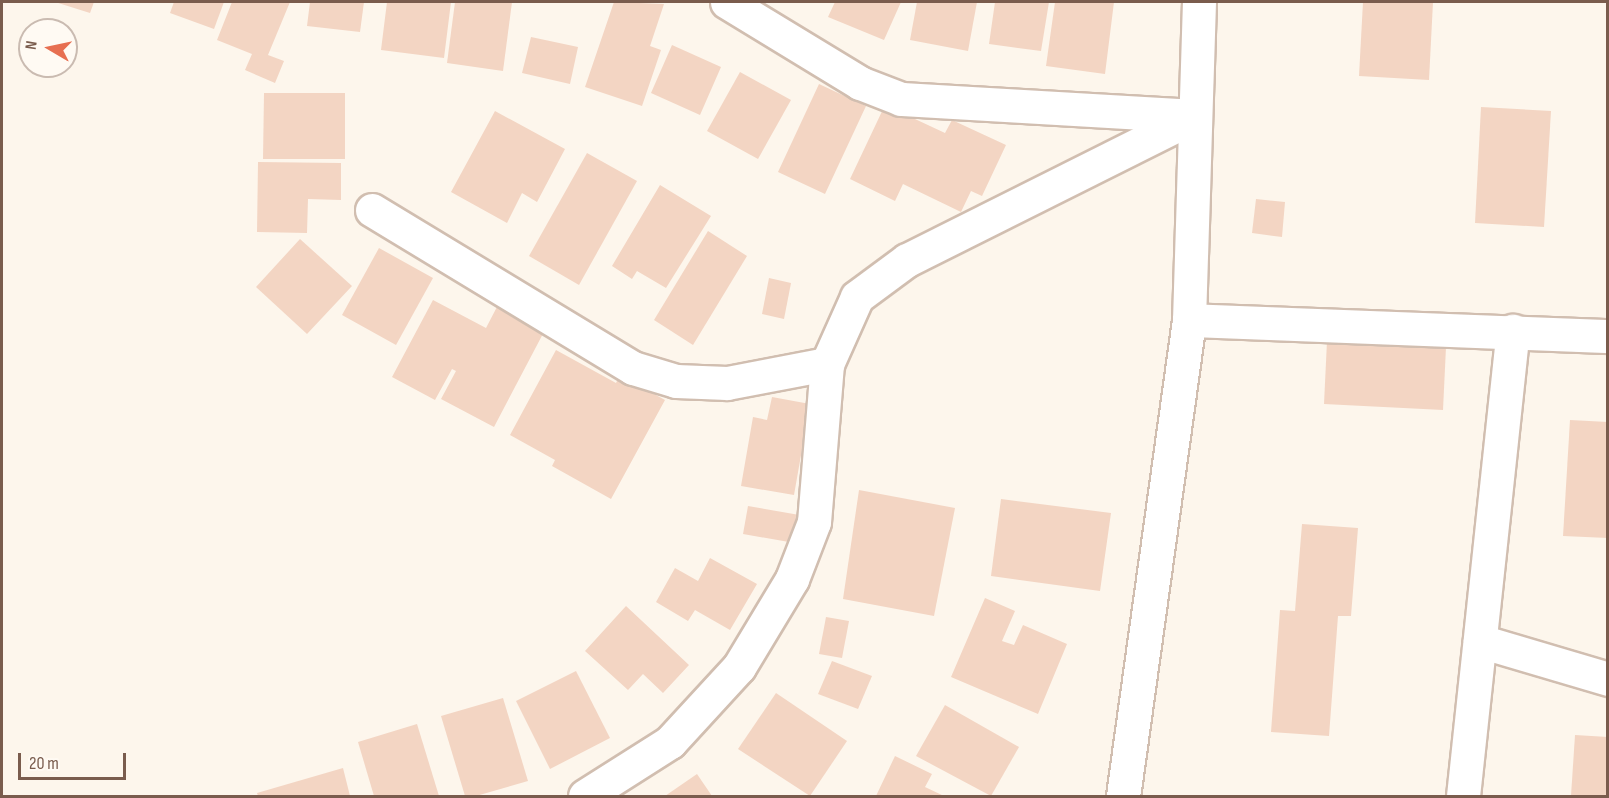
<!DOCTYPE html>
<html>
<head>
<meta charset="utf-8">
<style>
  body { margin:0 }
  #map { position:relative; width:1609px; height:798px; overflow:hidden; background:#fdf6ec; font-family:"Sofia Sans Condensed",sans-serif }
  div>[style] { position:absolute }
  .building>* { inset:0; background:#f3d5c3 }
  .roads { filter:drop-shadow(2px 0 #d1beb0) drop-shadow(-2px 0 #d1beb0) drop-shadow(0 2px #d1beb0) drop-shadow(0 -2px #d1beb0) }
  .minor>* { height:33px; margin:-16.5px; padding:0 16.5px; transform-origin:16.5px; border-radius:16.5px; background:#fff }
  span { translate:-50% -50%; white-space:nowrap; text-align:center; line-height:1.15; -webkit-text-stroke:4.5px #fffaf3; paint-order:stroke }
  .frame { position:absolute; inset:0; border:3px solid #7a5c4d; pointer-events:none }
  .north { position:absolute; left:18px; top:18px; width:60px; height:60px; box-sizing:border-box; background:#fffaf3; border:2px solid #cabbb1; border-radius:50%; rotate:279deg; font-size:16px; font-weight:700; line-height:24px; text-align:center; color:#7a5c4d }
  .north::after { content:''; display:block; margin:auto; width:21px; height:27px; background:#e76f51; clip-path:polygon(50% 0,100% 100%,50% 72%,0 100%) }
  .scale { position:absolute; left:18px; top:753px; width:108px; height:27px; box-sizing:border-box; border:3px solid #7a5c4d; border-top:0; padding-left:8px; font-size:18px; line-height:21px; white-space:nowrap; color:#7a5c4d; -webkit-text-stroke:4px #fffaf3; paint-order:stroke }
</style>
</head>
<body>
<div id="map">
  <div class="building">
    <div style="clip-path:polygon(55px 2px,94px 2px,90px 13px)"></div>
    <div style="clip-path:polygon(174px 2px,224px 2px,214px 29px,170px 13px)"></div>
    <div style="clip-path:polygon(232px 2px,290px 2px,268px 55px,284px 61px,275px 83px,245px 70px,252px 54px,217px 40px)"></div>
    <div style="clip-path:polygon(310px 2px,364px 2px,360px 32px,307px 26px)"></div>
    <div style="clip-path:polygon(387px 2px,451px 2px,444px 58px,381px 50px)"></div>
    <div style="clip-path:polygon(455px 2px,512px 2px,503px 71px,447px 63px)"></div>
    <div style="clip-path:polygon(614px 2px,664px 4px,650px 46px,661px 50px,642px 106px,585px 87px)"></div>
    <div style="clip-path:polygon(835px 2px,901px 2px,884px 40px,828px 17px)"></div>
    <div style="clip-path:polygon(917px 2px,977px 2px,968px 51px,910px 40px)"></div>
    <div style="clip-path:polygon(995px 2px,1049px 2px,1041px 51px,989px 44px)"></div>
    <div style="clip-path:polygon(1055px 2px,1114px 2px,1105px 74px,1046px 66px)"></div>
    <div style="clip-path:polygon(1363px 2px,1433px 2px,1429px 80px,1359px 76px)"></div>
    <div style="clip-path:polygon(531px 37px,578px 47px,570px 84px,522px 73px)"></div>
    <div style="clip-path:polygon(672px 45px,721px 67px,700px 115px,651px 93px)"></div>
    <div style="clip-path:polygon(740px 72px,791px 100px,758px 159px,707px 131px)"></div>
    <div style="clip-path:polygon(819px 84px,866px 106px,825px 194px,778px 172px)"></div>
    <div style="clip-path:polygon(264px 93px,345px 93px,345px 159px,263px 159px)"></div>
    <div style="clip-path:polygon(885px 105px,945px 133px,952px 120px,1006px 145px,982px 196px,971px 191px,961px 212px,903px 184px,895px 201px,850px 179px)"></div>
    <div style="clip-path:polygon(1481px 107px,1551px 111px,1544px 227px,1475px 223px)"></div>
    <div style="clip-path:polygon(495px 111px,565px 149px,537px 202px,522px 193px,507px 223px,451px 192px)"></div>
    <div style="clip-path:polygon(587px 153px,637px 181px,579px 285px,529px 256px)"></div>
    <div style="clip-path:polygon(258px 162px,341px 163px,341px 200px,308px 199px,307px 233px,257px 232px)"></div>
    <div style="clip-path:polygon(660px 185px,711px 216px,666px 288px,637px 271px,632px 279px,612px 266px)"></div>
    <div style="clip-path:polygon(1256px 199px,1285px 202px,1282px 237px,1252px 233px)"></div>
    <div style="clip-path:polygon(708px 231px,747px 256px,693px 345px,654px 320px)"></div>
    <div style="clip-path:polygon(300px 239px,352px 286px,307px 334px,256px 287px)"></div>
    <div style="clip-path:polygon(379px 248px,433px 278px,396px 345px,342px 315px)"></div>
    <div style="clip-path:polygon(769px 278px,791px 283px,784px 319px,762px 314px)"></div>
    <div style="clip-path:polygon(433px 300px,486px 328px,499px 303px,546px 328px,494px 427px,441px 399px,456px 371px,452px 369px,435px 400px,392px 377px)"></div>
    <div style="clip-path:polygon(1327px 341px,1446px 347px,1443px 410px,1324px 404px)"></div>
    <div style="clip-path:polygon(556px 350px,616px 383px,620px 375px,665px 400px,611px 499px,552px 466px,555px 460px,510px 435px)"></div>
    <div style="clip-path:polygon(772px 397px,810px 404px,794px 495px,741px 486px,753px 417px,767px 420px)"></div>
    <div style="clip-path:polygon(1570px 420px,1608px 422px,1608px 538px,1563px 536px)"></div>
    <div style="clip-path:polygon(859px 490px,955px 508px,934px 616px,843px 599px)"></div>
    <div style="clip-path:polygon(1001px 499px,1111px 513px,1100px 591px,991px 576px)"></div>
    <div style="clip-path:polygon(748px 506px,811px 517px,806px 545px,743px 534px)"></div>
    <div style="clip-path:polygon(1302px 524px,1358px 528px,1351px 616px,1338px 616px,1329px 736px,1271px 732px,1280px 610px,1295px 611px)"></div>
    <div style="clip-path:polygon(710px 558px,757px 584px,730px 630px,695px 610px,688px 621px,656px 602px,675px 568px,698px 581px)"></div>
    <div style="clip-path:polygon(985px 598px,1015px 611px,1002px 641px,1014px 645px,1023px 625px,1067px 644px,1038px 714px,951px 677px)"></div>
    <div style="clip-path:polygon(626px 606px,689px 665px,663px 693px,643px 674px,628px 690px,585px 651px)"></div>
    <div style="clip-path:polygon(826px 617px,849px 621px,842px 658px,819px 654px)"></div>
    <div style="clip-path:polygon(832px 661px,872px 676px,858px 709px,818px 694px)"></div>
    <div style="clip-path:polygon(576px 671px,610px 738px,550px 769px,516px 701px)"></div>
    <div style="clip-path:polygon(776px 693px,847px 741px,810px 796px,738px 749px)"></div>
    <div style="clip-path:polygon(503px 698px,528px 781px,476px 796px,465px 796px,441px 716px)"></div>
    <div style="clip-path:polygon(945px 705px,1019px 747px,991px 796px,916px 756px)"></div>
    <div style="clip-path:polygon(417px 724px,439px 796px,374px 796px,358px 742px)"></div>
    <div style="clip-path:polygon(1575px 735px,1608px 737px,1608px 796px,1571px 796px)"></div>
    <div style="clip-path:polygon(895px 756px,932px 774px,925px 787px,944px 796px,876px 796px)"></div>
    <div style="clip-path:polygon(343px 768px,350px 796px,258px 796px,257px 793px)"></div>
    <div style="clip-path:polygon(697px 774px,712px 796px,665px 796px)"></div>
  </div>
  <div class="roads">
    <div class="minor">
      <div style="left:727px;top:2px;width:156px;rotate:31.3deg"></div>
      <div style="left:860px;top:83px;width:44px;rotate:21.3deg"></div>
      <div style="left:901px;top:99px;width:291px;rotate:3.3deg"></div>
      <div style="left:372px;top:210px;width:305px;rotate:31.2deg"></div>
      <div style="left:633px;top:368px;width:45px;rotate:16.8deg"></div>
      <div style="left:676px;top:381px;width:51px;rotate:2.2deg"></div>
      <div style="left:727px;top:383px;width:102px;rotate:-10.8deg"></div>
      <div style="left:1189px;top:320px;width:419px;rotate:2.2deg"></div>
      <div style="left:1480px;top:641px;width:134px;rotate:16.5deg"></div>
      <div style="left:585px;top:796px;width:101px;rotate:-32.4deg"></div>
      <div style="left:670px;top:742px;width:102px;rotate:-47.4deg"></div>
      <div style="left:739px;top:667px;width:103px;rotate:-58.9deg"></div>
      <div style="left:792px;top:579px;width:61px;rotate:-68.9deg"></div>
      <div style="left:814px;top:522px;width:159px;rotate:-85.3deg"></div>
      <div style="left:827px;top:364px;width:73px;rotate:-65.9deg"></div>
      <div style="left:857px;top:297px;width:62px;rotate:-36.5deg"></div>
      <div style="left:907px;top:260px;width:321px;rotate:-26.6deg"></div>
      <div style="left:1123px;top:796px;width:481px;rotate:-82.1deg"></div>
      <div style="left:1189px;top:320px;width:318px;rotate:-88.2deg"></div>
      <div style="left:1463px;top:796px;width:468px;rotate:-83.9deg"></div>
    </div>
  </div>
  <div class="frame"></div>
  <div class="north">N</div>
  <div class="scale">20 m</div>
</div>
</body>
</html>
